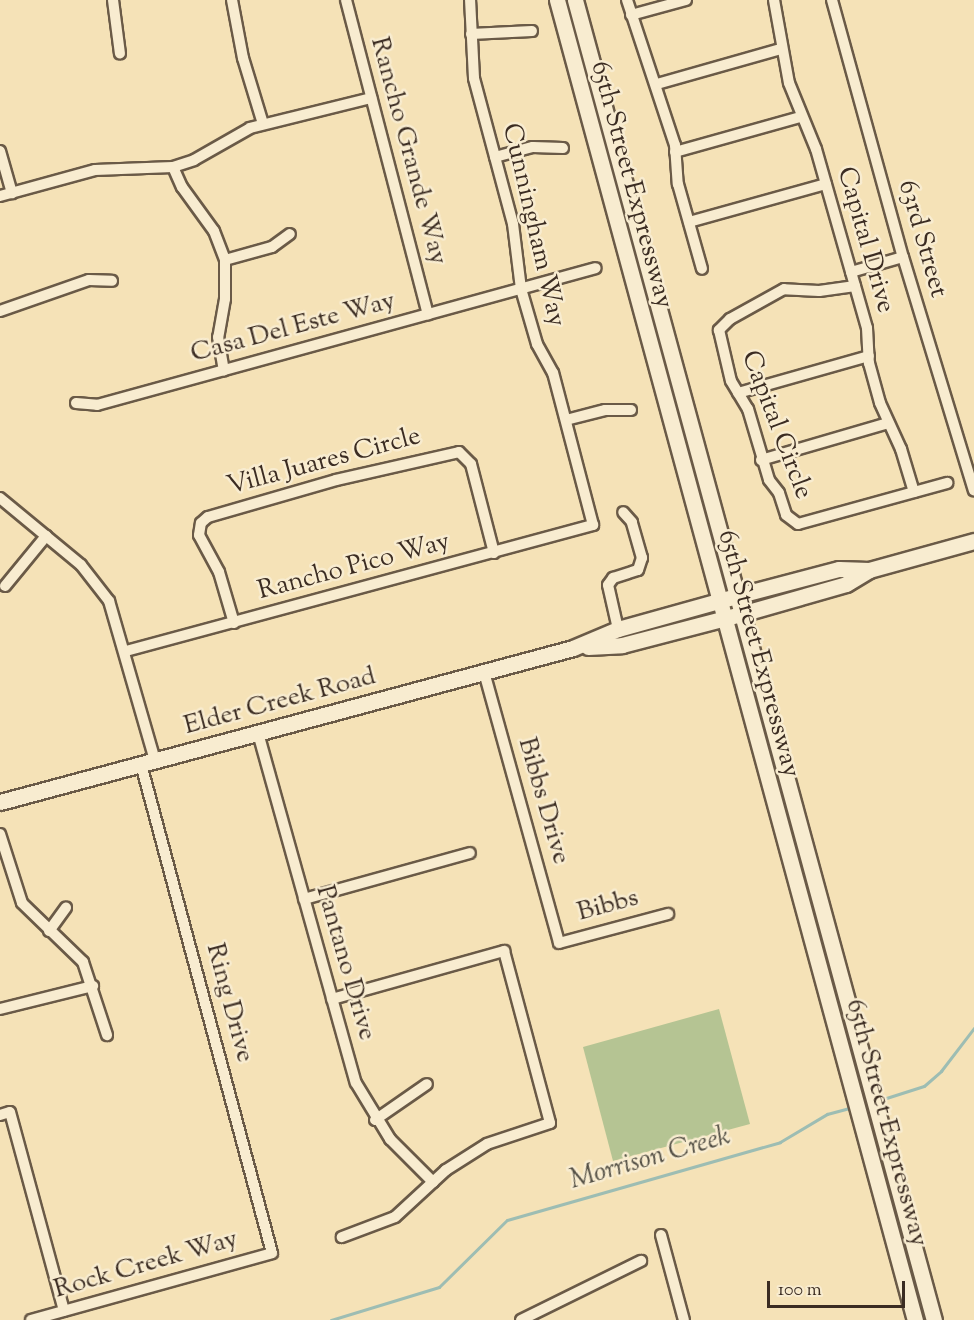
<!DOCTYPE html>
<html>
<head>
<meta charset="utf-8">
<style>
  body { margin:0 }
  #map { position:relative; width:974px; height:1320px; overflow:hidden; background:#f5e2b7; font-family:"Sorts Mill Goudy",serif }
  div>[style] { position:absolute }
  .green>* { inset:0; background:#b5c493 }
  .stream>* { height:3px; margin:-1.5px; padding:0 1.5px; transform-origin:1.5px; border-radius:1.5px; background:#9dbdb3 }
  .roads { filter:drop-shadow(2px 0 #6a5a47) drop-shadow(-2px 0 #6a5a47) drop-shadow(0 2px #6a5a47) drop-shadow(0 -2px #6a5a47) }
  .street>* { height:10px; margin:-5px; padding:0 5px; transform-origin:5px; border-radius:5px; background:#f8ecd0 }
  .secondary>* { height:15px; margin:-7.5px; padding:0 7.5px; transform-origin:7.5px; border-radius:7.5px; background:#f8ecd0 }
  span { translate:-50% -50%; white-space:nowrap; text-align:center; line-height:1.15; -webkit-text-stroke:5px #f8ecd0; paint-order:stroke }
  .street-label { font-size:26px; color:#3b2c22 }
  .water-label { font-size:27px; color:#545046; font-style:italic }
  .scale { position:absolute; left:767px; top:1281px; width:138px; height:27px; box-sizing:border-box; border:3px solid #3b2c22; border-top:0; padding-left:8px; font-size:18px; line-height:21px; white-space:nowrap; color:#3b2c22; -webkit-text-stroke:4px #f8ecd0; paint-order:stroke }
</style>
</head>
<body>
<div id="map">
  <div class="green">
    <div style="clip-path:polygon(719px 1009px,750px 1124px,613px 1161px,583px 1047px)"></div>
  </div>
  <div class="stream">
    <div style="left:880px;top:1100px;width:46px;rotate:-17.7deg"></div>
    <div style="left:924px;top:1086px;width:23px;rotate:-41deg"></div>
    <div style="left:941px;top:1071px;width:54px;rotate:-52.5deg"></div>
    <div style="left:331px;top:1320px;width:113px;rotate:-17deg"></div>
    <div style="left:439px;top:1287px;width:95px;rotate:-44.6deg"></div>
    <div style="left:507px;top:1220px;width:284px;rotate:-15.9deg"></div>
    <div style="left:780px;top:1142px;width:55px;rotate:-30.8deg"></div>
    <div style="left:827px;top:1114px;width:27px;rotate:-15deg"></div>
  </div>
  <div class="roads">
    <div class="street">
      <div style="left:113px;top:0;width:54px;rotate:82.6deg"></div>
      <div style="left:232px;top:0;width:59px;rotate:79.3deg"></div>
      <div style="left:243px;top:58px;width:69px;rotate:73.1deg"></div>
      <div style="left:346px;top:0;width:325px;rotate:75.4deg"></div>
      <div style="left:627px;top:0;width:153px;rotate:71.7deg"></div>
      <div style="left:675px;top:145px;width:39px;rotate:86deg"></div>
      <div style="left:678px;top:184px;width:88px;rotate:74.2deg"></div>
      <div style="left:774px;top:0;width:84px;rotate:79.8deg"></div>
      <div style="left:789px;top:83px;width:71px;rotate:67.8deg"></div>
      <div style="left:816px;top:149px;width:186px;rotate:74.1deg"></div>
      <div style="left:867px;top:328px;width:35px;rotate:87deg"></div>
      <div style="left:869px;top:363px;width:41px;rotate:74.6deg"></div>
      <div style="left:880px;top:403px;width:51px;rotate:65.5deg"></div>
      <div style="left:901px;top:449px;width:45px;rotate:73.2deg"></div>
      <div style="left:832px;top:0;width:267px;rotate:74.6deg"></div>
      <div style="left:903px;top:257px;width:244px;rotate:73.1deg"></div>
      <div style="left:631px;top:15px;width:57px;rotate:-15.3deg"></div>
      <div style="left:471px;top:34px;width:61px;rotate:-2.8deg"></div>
      <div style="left:657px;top:84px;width:129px;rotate:-15.8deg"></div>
      <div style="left:0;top:151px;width:44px;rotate:74.1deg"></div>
      <div style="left:675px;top:152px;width:130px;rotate:-15.6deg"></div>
      <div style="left:495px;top:157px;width:39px;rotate:-15deg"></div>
      <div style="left:533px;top:147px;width:30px;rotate:2deg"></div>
      <div style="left:173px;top:167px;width:22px;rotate:66deg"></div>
      <div style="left:182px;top:187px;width:54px;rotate:54deg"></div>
      <div style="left:214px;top:231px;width:31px;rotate:69deg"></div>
      <div style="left:225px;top:260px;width:39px;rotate:90deg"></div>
      <div style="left:225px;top:299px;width:39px;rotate:100deg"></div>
      <div style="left:218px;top:337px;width:34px;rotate:80deg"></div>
      <div style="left:0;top:196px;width:98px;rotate:-15.3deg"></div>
      <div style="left:95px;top:170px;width:78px;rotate:-2.2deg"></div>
      <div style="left:173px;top:167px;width:22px;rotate:-18deg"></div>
      <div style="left:194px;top:160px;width:64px;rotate:-29.7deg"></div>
      <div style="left:250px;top:128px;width:125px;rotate:-13.9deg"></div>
      <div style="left:689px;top:222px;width:142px;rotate:-15.5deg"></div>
      <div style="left:225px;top:260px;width:49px;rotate:-15.5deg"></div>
      <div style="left:272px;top:247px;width:22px;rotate:-36deg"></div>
      <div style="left:851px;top:272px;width:54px;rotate:-16.1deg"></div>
      <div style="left:855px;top:286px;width:36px;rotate:172deg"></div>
      <div style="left:819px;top:291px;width:35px;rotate:-177deg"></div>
      <div style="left:784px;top:289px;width:62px;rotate:150.9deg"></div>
      <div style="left:730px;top:319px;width:16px;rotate:135deg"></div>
      <div style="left:719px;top:330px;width:52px;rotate:76.8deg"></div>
      <div style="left:731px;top:381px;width:33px;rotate:59deg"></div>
      <div style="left:748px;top:409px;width:74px;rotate:73.5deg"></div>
      <div style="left:769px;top:480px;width:16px;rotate:52deg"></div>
      <div style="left:779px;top:493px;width:23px;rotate:72deg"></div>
      <div style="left:786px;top:515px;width:15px;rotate:37deg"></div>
      <div style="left:798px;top:524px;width:155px;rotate:-15.4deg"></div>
      <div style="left:0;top:311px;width:94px;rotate:-19.2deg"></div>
      <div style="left:89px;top:280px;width:23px;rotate:2deg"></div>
      <div style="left:738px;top:393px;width:136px;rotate:-15.8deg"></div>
      <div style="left:76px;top:403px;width:21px;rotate:5deg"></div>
      <div style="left:97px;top:405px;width:517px;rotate:-15.35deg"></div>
      <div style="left:566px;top:420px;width:40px;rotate:-14.4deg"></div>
      <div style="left:605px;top:410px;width:26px"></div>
      <div style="left:761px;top:460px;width:132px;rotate:-16.2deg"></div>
      <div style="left:0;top:498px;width:105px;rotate:39.6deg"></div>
      <div style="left:81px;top:565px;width:46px;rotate:52.1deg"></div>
      <div style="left:109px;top:601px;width:166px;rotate:73.9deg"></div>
      <div style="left:5px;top:586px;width:65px;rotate:-50.6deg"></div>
      <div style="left:234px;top:623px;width:53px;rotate:-106.4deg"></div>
      <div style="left:219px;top:572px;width:42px;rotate:-118.4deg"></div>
      <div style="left:199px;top:535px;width:12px;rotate:-81deg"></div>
      <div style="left:201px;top:523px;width:9px;rotate:-41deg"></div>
      <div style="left:208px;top:517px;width:133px;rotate:-16.1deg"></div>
      <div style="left:336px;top:480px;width:126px;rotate:-12.8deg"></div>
      <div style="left:459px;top:452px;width:17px;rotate:45deg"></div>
      <div style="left:471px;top:464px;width:92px;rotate:75.5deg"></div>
      <div style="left:618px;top:629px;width:45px;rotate:-102.8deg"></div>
      <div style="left:608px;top:585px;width:9px;rotate:-54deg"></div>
      <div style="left:613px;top:578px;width:26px;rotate:-18deg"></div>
      <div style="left:638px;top:570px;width:13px;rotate:-72deg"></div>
      <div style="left:642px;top:558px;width:37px;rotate:-106deg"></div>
      <div style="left:632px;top:522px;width:13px;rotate:-132deg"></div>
      <div style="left:126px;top:651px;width:484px;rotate:-15.1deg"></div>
      <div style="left:593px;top:525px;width:157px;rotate:-104.7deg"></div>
      <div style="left:553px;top:373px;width:33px;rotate:-119deg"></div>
      <div style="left:537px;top:344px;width:57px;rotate:-106.2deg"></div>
      <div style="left:521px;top:289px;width:65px;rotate:-97deg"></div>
      <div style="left:513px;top:224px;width:151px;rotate:-105deg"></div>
      <div style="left:474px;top:78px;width:78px;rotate:-92.9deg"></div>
      <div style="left:484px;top:672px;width:281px;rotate:74.5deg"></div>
      <div style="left:559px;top:943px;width:113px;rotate:-14.9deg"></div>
      <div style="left:258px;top:733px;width:363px;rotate:74.4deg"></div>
      <div style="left:356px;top:1083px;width:66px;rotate:58.7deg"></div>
      <div style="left:390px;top:1139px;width:61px;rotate:45deg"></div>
      <div style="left:0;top:834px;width:72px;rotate:72.3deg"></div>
      <div style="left:22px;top:903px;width:85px;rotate:44deg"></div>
      <div style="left:83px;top:962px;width:77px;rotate:71.8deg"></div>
      <div style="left:304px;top:899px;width:172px;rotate:-15.5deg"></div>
      <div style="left:49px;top:931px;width:29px;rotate:-54deg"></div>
      <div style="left:332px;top:999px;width:179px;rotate:-15.6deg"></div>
      <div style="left:504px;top:951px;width:178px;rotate:75deg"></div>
      <div style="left:550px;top:1123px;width:66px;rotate:161.6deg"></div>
      <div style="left:487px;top:1144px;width:49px;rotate:147.6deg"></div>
      <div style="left:446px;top:1170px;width:69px;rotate:137.3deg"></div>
      <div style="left:395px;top:1217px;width:57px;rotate:159.3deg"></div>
      <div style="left:0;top:1009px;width:96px;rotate:-13.9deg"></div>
      <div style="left:0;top:1115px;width:10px;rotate:-17deg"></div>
      <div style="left:10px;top:1112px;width:206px;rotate:74.8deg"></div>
      <div style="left:375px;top:1120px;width:63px;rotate:-34.7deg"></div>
      <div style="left:661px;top:1235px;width:88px;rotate:74.9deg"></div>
      <div style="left:31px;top:1320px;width:250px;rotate:-15.5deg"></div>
      <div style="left:272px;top:1253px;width:506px;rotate:-105deg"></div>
      <div style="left:521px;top:1320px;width:134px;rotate:-26.2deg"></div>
    </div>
    <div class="secondary">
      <div style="left:557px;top:0;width:1368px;rotate:74.83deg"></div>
      <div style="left:575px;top:0;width:1368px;rotate:74.79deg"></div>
      <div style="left:588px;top:647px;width:34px;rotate:-3deg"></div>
      <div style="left:622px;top:645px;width:123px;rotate:-14.6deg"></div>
      <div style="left:741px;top:614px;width:109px;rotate:-15.9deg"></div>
      <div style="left:846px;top:584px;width:27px;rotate:-31deg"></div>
      <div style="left:869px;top:570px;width:109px;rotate:-15.4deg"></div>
      <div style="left:0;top:802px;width:593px;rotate:-15.04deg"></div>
      <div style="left:573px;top:648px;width:49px;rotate:-22.9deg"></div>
      <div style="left:618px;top:629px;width:123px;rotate:-15.6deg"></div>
      <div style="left:736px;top:596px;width:106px;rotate:-14.7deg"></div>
      <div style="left:839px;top:569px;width:30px;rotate:2deg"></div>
    </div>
  </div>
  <div class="street-label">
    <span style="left:408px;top:151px;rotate:75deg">Rancho Grande Way</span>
    <span style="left:631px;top:185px;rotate:75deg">65th Street Expressway</span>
    <span style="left:533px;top:225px;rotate:77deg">Cunningham Way</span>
    <span style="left:922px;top:239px;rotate:74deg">63rd Street</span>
    <span style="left:865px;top:240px;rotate:74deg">Capital Drive</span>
    <span style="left:293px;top:328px;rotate:-15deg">Casa Del Este Way</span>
    <span style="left:776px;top:425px;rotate:69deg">Capital Circle</span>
    <span style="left:324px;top:462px;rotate:-15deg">Villa Juares Circle</span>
    <span style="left:354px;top:567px;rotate:-15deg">Rancho Pico Way</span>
    <span style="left:758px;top:654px;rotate:75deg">65th Street Expressway</span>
    <span style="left:280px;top:702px;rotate:-15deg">Elder Creek Road</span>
    <span style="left:543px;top:801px;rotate:74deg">Bibbs Drive</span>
    <span style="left:608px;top:906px;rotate:-15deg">Bibbs</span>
    <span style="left:345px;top:963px;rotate:74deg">Pantano Drive</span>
    <span style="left:229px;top:1003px;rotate:75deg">Ring Drive</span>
    <span style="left:886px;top:1123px;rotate:75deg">65th Street Expressway</span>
    <span style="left:146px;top:1265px;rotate:-16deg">Rock Creek Way</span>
  </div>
  <div class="water-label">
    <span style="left:650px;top:1159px;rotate:-16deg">Morrison Creek</span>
  </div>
  <div class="scale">100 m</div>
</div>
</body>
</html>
